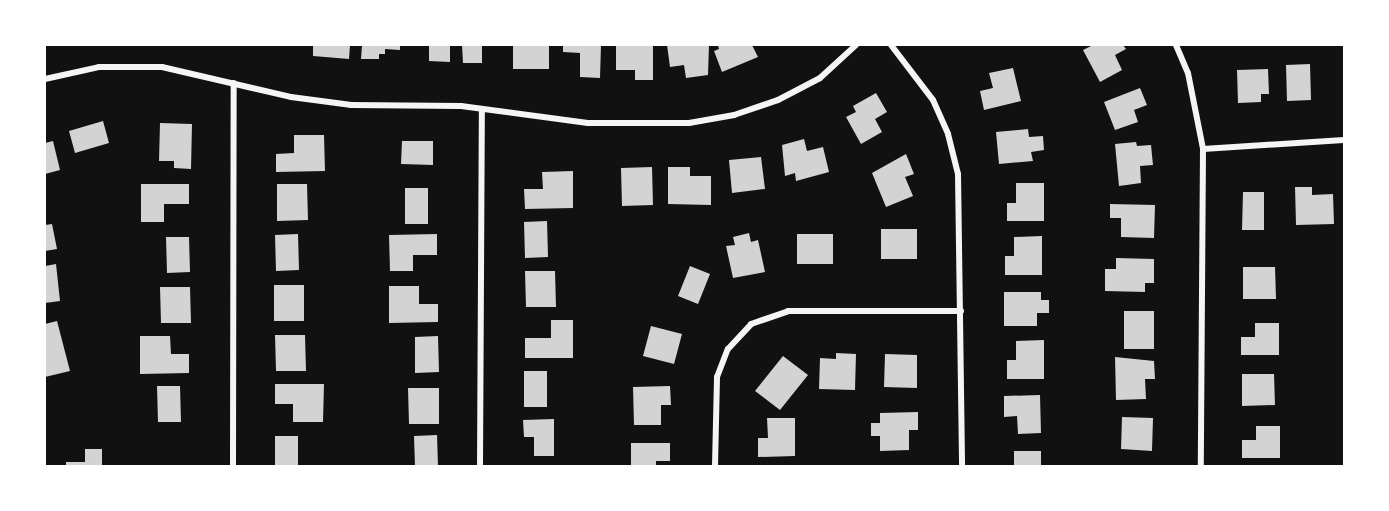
<!DOCTYPE html>
<html>
<head>
<meta charset="utf-8">
<style>
  body { margin:0 }
  #map { position:relative; width:1389px; height:511px; overflow:hidden; background:#111; font-family:"Nunito Sans",sans-serif }
  div>[style] { position:absolute }
  .building>* { inset:0; background:#d3d3d3 }
  .minor>* { height:6px; margin:-3px; padding:0 3px; transform-origin:3px; border-radius:3px; background:#f5f5f5 }
  span { translate:-50% -50%; white-space:nowrap; text-align:center; line-height:1.15; -webkit-text-stroke:4.5px #fff; paint-order:stroke }
  .frame { position:absolute; inset:0; border:46px solid #fff; pointer-events:none }
</style>
</head>
<body>
<div id="map">
  <div class="building">
    <div style="clip-path:polygon(313px 45px,350px 45px,349px 59px,313px 56px)"></div>
    <div style="clip-path:polygon(362px 45px,400px 45px,400px 50px,385px 49px,385px 54px,379px 54px,379px 59px,361px 59px)"></div>
    <div style="clip-path:polygon(429px 45px,450px 45px,450px 62px,429px 61px)"></div>
    <div style="clip-path:polygon(462px 45px,482px 45px,482px 63px,463px 63px)"></div>
    <div style="clip-path:polygon(513px 45px,549px 45px,549px 69px,513px 69px)"></div>
    <div style="clip-path:polygon(563px 45px,601px 45px,600px 78px,580px 77px,580px 53px,563px 52px)"></div>
    <div style="clip-path:polygon(616px 45px,653px 45px,653px 80px,635px 80px,635px 70px,616px 70px)"></div>
    <div style="clip-path:polygon(667px 45px,709px 45px,708px 75px,686px 78px,684px 65px,670px 67px)"></div>
    <div style="clip-path:polygon(718px 45px,752px 45px,758px 57px,722px 72px,714px 51px,719px 49px)"></div>
    <div style="clip-path:polygon(1093px 45px,1123px 45px,1126px 49px,1115px 55px,1122px 70px,1100px 82px,1083px 50px)"></div>
    <div style="clip-path:polygon(1310px 64px,1311px 100px,1287px 101px,1286px 65px)"></div>
    <div style="clip-path:polygon(1013px 68px,1021px 101px,984px 110px,980px 91px,993px 88px,989px 73px)"></div>
    <div style="clip-path:polygon(1268px 69px,1269px 94px,1261px 94px,1261px 102px,1238px 103px,1237px 70px)"></div>
    <div style="clip-path:polygon(1140px 88px,1147px 105px,1134px 110px,1138px 122px,1115px 130px,1104px 102px)"></div>
    <div style="clip-path:polygon(876px 93px,887px 112px,875px 119px,882px 132px,861px 144px,846px 117px,856px 112px,853px 106px)"></div>
    <div style="clip-path:polygon(103px 121px,109px 143px,75px 153px,69px 131px)"></div>
    <div style="clip-path:polygon(160px 123px,192px 124px,191px 169px,174px 168px,174px 161px,159px 161px)"></div>
    <div style="clip-path:polygon(1028px 129px,1029px 137px,1043px 136px,1044px 150px,1031px 152px,1033px 161px,999px 164px,996px 132px)"></div>
    <div style="clip-path:polygon(294px 135px,324px 135px,325px 171px,276px 172px,276px 154px,294px 153px)"></div>
    <div style="clip-path:polygon(804px 139px,807px 151px,823px 147px,829px 172px,796px 181px,795px 173px,785px 176px,782px 145px)"></div>
    <div style="clip-path:polygon(53px 141px,60px 170px,45px 174px,45px 143px)"></div>
    <div style="clip-path:polygon(402px 141px,433px 141px,433px 165px,401px 164px)"></div>
    <div style="clip-path:polygon(1136px 142px,1137px 146px,1151px 145px,1153px 165px,1140px 166px,1141px 183px,1119px 186px,1115px 144px)"></div>
    <div style="clip-path:polygon(906px 154px,914px 174px,905px 177px,913px 196px,886px 207px,872px 173px)"></div>
    <div style="clip-path:polygon(761px 157px,765px 189px,732px 193px,729px 160px)"></div>
    <div style="clip-path:polygon(652px 167px,653px 205px,622px 206px,621px 168px)"></div>
    <div style="clip-path:polygon(668px 167px,690px 167px,690px 176px,711px 176px,711px 205px,668px 204px)"></div>
    <div style="clip-path:polygon(573px 171px,573px 208px,525px 209px,524px 189px,543px 189px,542px 172px)"></div>
    <div style="clip-path:polygon(1016px 183px,1044px 183px,1044px 221px,1007px 221px,1007px 203px,1016px 203px)"></div>
    <div style="clip-path:polygon(141px 184px,189px 184px,189px 204px,164px 204px,164px 222px,141px 222px)"></div>
    <div style="clip-path:polygon(277px 184px,307px 184px,308px 220px,277px 221px)"></div>
    <div style="clip-path:polygon(1295px 187px,1312px 187px,1312px 195px,1333px 194px,1334px 224px,1296px 225px)"></div>
    <div style="clip-path:polygon(405px 188px,428px 188px,428px 224px,405px 224px)"></div>
    <div style="clip-path:polygon(1243px 192px,1264px 192px,1264px 230px,1242px 230px)"></div>
    <div style="clip-path:polygon(1110px 204px,1155px 205px,1154px 238px,1121px 237px,1121px 218px,1110px 218px)"></div>
    <div style="clip-path:polygon(547px 221px,548px 257px,525px 258px,524px 222px)"></div>
    <div style="clip-path:polygon(52px 224px,57px 249px,45px 251px,45px 225px)"></div>
    <div style="clip-path:polygon(881px 229px,917px 229px,917px 259px,881px 259px)"></div>
    <div style="clip-path:polygon(749px 233px,751px 242px,758px 240px,765px 272px,733px 278px,726px 246px,735px 245px,733px 237px)"></div>
    <div style="clip-path:polygon(298px 234px,299px 270px,276px 271px,275px 235px)"></div>
    <div style="clip-path:polygon(437px 234px,437px 255px,413px 255px,413px 271px,390px 271px,389px 235px)"></div>
    <div style="clip-path:polygon(797px 234px,833px 234px,833px 264px,797px 264px)"></div>
    <div style="clip-path:polygon(1042px 236px,1042px 275px,1005px 275px,1005px 256px,1014px 256px,1014px 237px)"></div>
    <div style="clip-path:polygon(166px 237px,189px 237px,190px 272px,167px 273px)"></div>
    <div style="clip-path:polygon(1116px 258px,1154px 259px,1154px 283px,1145px 283px,1145px 292px,1105px 291px,1105px 269px,1116px 269px)"></div>
    <div style="clip-path:polygon(56px 264px,60px 301px,45px 303px,45px 266px)"></div>
    <div style="clip-path:polygon(690px 266px,710px 274px,698px 304px,678px 296px)"></div>
    <div style="clip-path:polygon(1243px 267px,1275px 267px,1276px 299px,1243px 299px)"></div>
    <div style="clip-path:polygon(525px 271px,555px 271px,556px 307px,526px 307px)"></div>
    <div style="clip-path:polygon(274px 285px,304px 285px,304px 321px,274px 321px)"></div>
    <div style="clip-path:polygon(389px 286px,419px 286px,419px 304px,438px 304px,438px 322px,389px 323px)"></div>
    <div style="clip-path:polygon(160px 287px,190px 287px,191px 323px,161px 323px)"></div>
    <div style="clip-path:polygon(1004px 292px,1041px 292px,1041px 300px,1049px 300px,1049px 313px,1037px 313px,1037px 326px,1004px 326px)"></div>
    <div style="clip-path:polygon(1124px 311px,1154px 311px,1154px 349px,1124px 349px)"></div>
    <div style="clip-path:polygon(551px 320px,573px 320px,573px 358px,525px 358px,525px 338px,551px 338px)"></div>
    <div style="clip-path:polygon(57px 321px,70px 371px,45px 377px,45px 324px)"></div>
    <div style="clip-path:polygon(1255px 323px,1279px 323px,1279px 355px,1241px 355px,1241px 337px,1255px 337px)"></div>
    <div style="clip-path:polygon(651px 326px,682px 334px,674px 364px,643px 356px)"></div>
    <div style="clip-path:polygon(275px 335px,305px 335px,306px 371px,276px 371px)"></div>
    <div style="clip-path:polygon(140px 336px,170px 336px,171px 354px,189px 354px,189px 373px,140px 374px)"></div>
    <div style="clip-path:polygon(438px 336px,439px 372px,415px 373px,415px 337px)"></div>
    <div style="clip-path:polygon(1044px 340px,1044px 379px,1007px 379px,1007px 360px,1016px 360px,1016px 341px)"></div>
    <div style="clip-path:polygon(836px 353px,856px 354px,855px 390px,819px 389px,820px 358px,836px 359px)"></div>
    <div style="clip-path:polygon(885px 354px,917px 355px,917px 388px,884px 387px)"></div>
    <div style="clip-path:polygon(783px 356px,808px 375px,780px 410px,755px 391px)"></div>
    <div style="clip-path:polygon(1115px 357px,1154px 361px,1155px 379px,1145px 379px,1146px 399px,1116px 400px)"></div>
    <div style="clip-path:polygon(524px 371px,547px 371px,547px 407px,524px 407px)"></div>
    <div style="clip-path:polygon(1242px 374px,1274px 374px,1275px 405px,1242px 406px)"></div>
    <div style="clip-path:polygon(275px 384px,324px 384px,323px 422px,293px 422px,293px 404px,275px 404px)"></div>
    <div style="clip-path:polygon(157px 386px,180px 386px,181px 422px,158px 422px)"></div>
    <div style="clip-path:polygon(670px 386px,671px 405px,661px 405px,661px 425px,634px 425px,633px 387px)"></div>
    <div style="clip-path:polygon(408px 388px,439px 388px,439px 424px,409px 424px)"></div>
    <div style="clip-path:polygon(1040px 395px,1041px 433px,1018px 434px,1017px 416px,1004px 417px,1004px 396px)"></div>
    <div style="clip-path:polygon(918px 412px,918px 430px,909px 430px,909px 450px,880px 451px,880px 436px,871px 436px,871px 423px,880px 423px,880px 413px)"></div>
    <div style="clip-path:polygon(1122px 417px,1153px 418px,1152px 451px,1121px 449px)"></div>
    <div style="clip-path:polygon(767px 418px,795px 418px,795px 456px,758px 457px,758px 438px,768px 438px)"></div>
    <div style="clip-path:polygon(554px 419px,554px 456px,534px 456px,534px 437px,524px 437px,523px 420px)"></div>
    <div style="clip-path:polygon(1256px 426px,1280px 426px,1280px 458px,1242px 458px,1242px 440px,1256px 440px)"></div>
    <div style="clip-path:polygon(437px 435px,438px 466px,415px 466px,414px 436px)"></div>
    <div style="clip-path:polygon(275px 436px,298px 436px,298px 466px,275px 466px)"></div>
    <div style="clip-path:polygon(631px 443px,670px 443px,670px 461px,656px 461px,656px 466px,631px 466px)"></div>
    <div style="clip-path:polygon(85px 449px,102px 449px,102px 466px,66px 466px,66px 462px,85px 462px)"></div>
    <div style="clip-path:polygon(1014px 451px,1041px 451px,1041px 466px,1014px 466px)"></div>
  </div>
  <div class="minor">
    <div style="left:891px;top:45px;width:69px;rotate:52.6deg"></div>
    <div style="left:933px;top:100px;width:37px;rotate:66deg"></div>
    <div style="left:948px;top:134px;width:41px;rotate:76deg"></div>
    <div style="left:958px;top:174px;width:292px;rotate:89.2deg"></div>
    <div style="left:1176px;top:45px;width:30px;rotate:67deg"></div>
    <div style="left:1188px;top:73px;width:77px;rotate:78.8deg"></div>
    <div style="left:1203px;top:149px;width:317px;rotate:90.4deg"></div>
    <div style="left:45px;top:79px;width:55px;rotate:-12.5deg"></div>
    <div style="left:99px;top:67px;width:63px"></div>
    <div style="left:162px;top:67px;width:132px;rotate:13.1deg"></div>
    <div style="left:291px;top:97px;width:61px;rotate:7.6deg"></div>
    <div style="left:351px;top:105px;width:110px;rotate:0.5deg"></div>
    <div style="left:461px;top:106px;width:128px;rotate:7.6deg"></div>
    <div style="left:588px;top:123px;width:101px"></div>
    <div style="left:689px;top:123px;width:46px;rotate:-10.1deg"></div>
    <div style="left:734px;top:115px;width:46px;rotate:-18.8deg"></div>
    <div style="left:778px;top:100px;width:47px;rotate:-27.6deg"></div>
    <div style="left:820px;top:78px;width:49px;rotate:-42.5deg"></div>
    <div style="left:1203px;top:149px;width:141px;rotate:-3.7deg"></div>
    <div style="left:233px;top:466px;width:383px;rotate:-89.9deg"></div>
    <div style="left:480px;top:466px;width:357px;rotate:-89.7deg"></div>
    <div style="left:715px;top:466px;width:89px;rotate:-88.7deg"></div>
    <div style="left:717px;top:377px;width:30px;rotate:-69deg"></div>
    <div style="left:728px;top:349px;width:34px;rotate:-47deg"></div>
    <div style="left:751px;top:324px;width:39px;rotate:-19deg"></div>
    <div style="left:788px;top:311px;width:173px"></div>
  </div>
  <div class="frame"></div>
</div>
</body>
</html>
